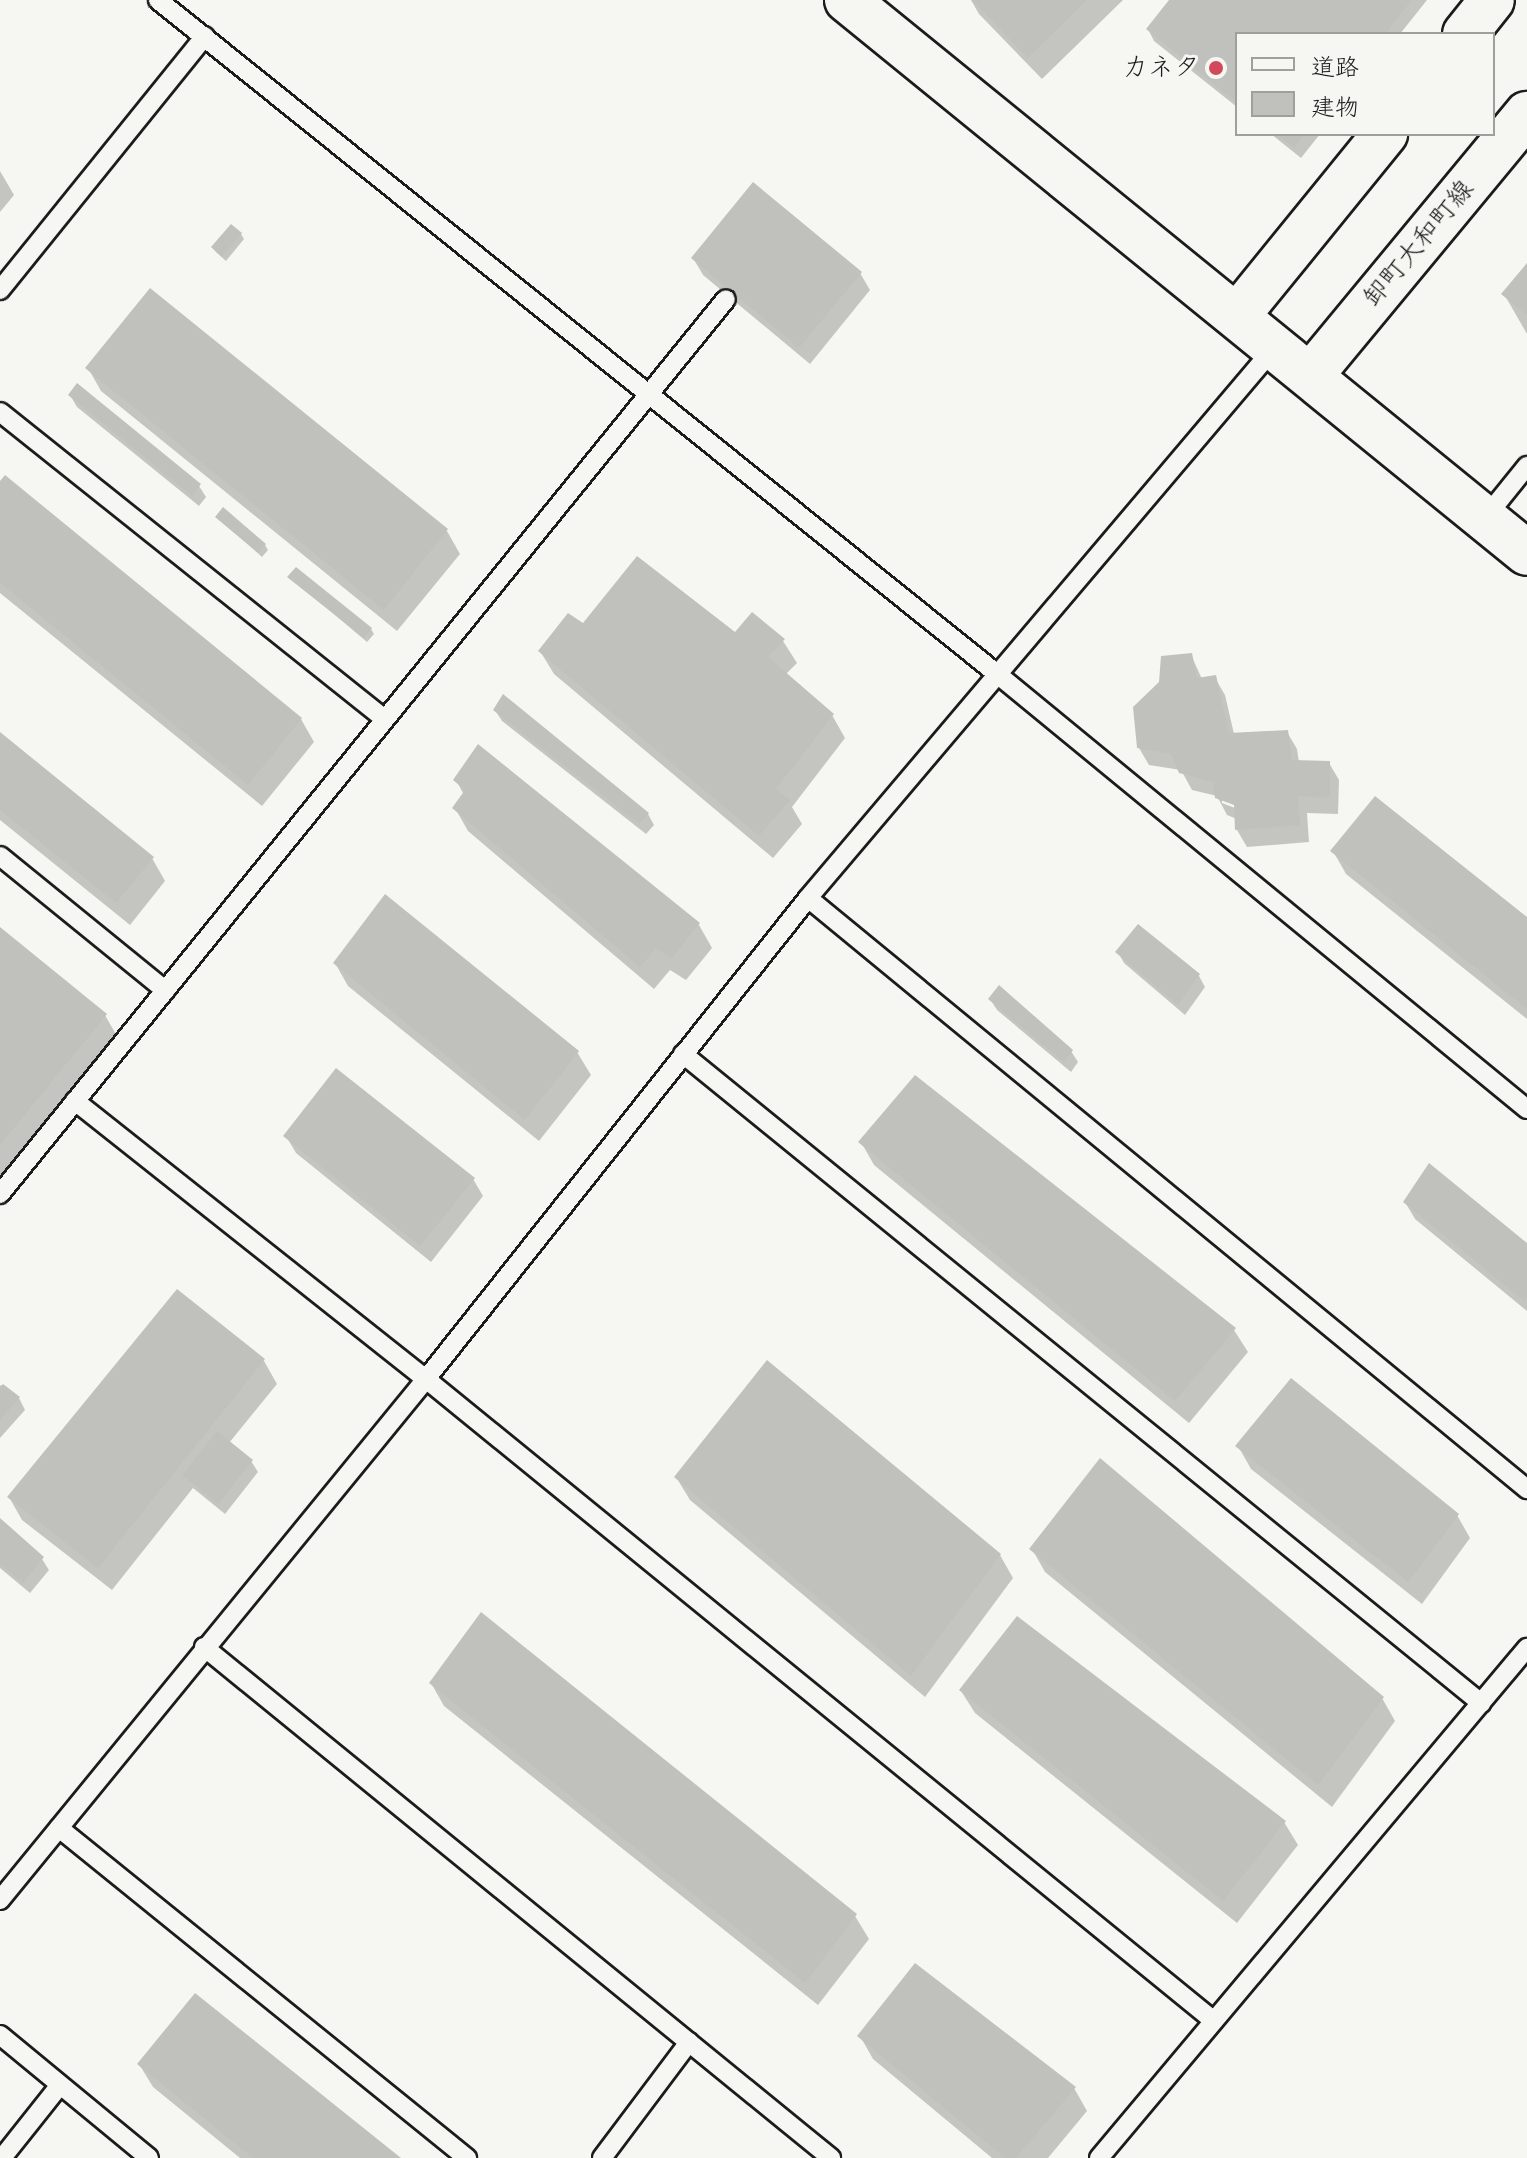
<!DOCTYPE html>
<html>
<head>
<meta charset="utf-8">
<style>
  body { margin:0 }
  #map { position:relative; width:1527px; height:2158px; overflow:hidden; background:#f6f6f2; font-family:Pangolin,"Klee One",sans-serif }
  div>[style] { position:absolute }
  .shadow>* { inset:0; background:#0003 }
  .building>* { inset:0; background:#c0c0bd }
  .roads { filter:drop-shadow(2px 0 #1c1c1c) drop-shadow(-2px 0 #1c1c1c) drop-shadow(0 2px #1c1c1c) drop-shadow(0 -2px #1c1c1c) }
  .service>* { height:18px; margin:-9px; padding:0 9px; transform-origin:9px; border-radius:9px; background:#f6f6f2 }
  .tertiary>* { height:44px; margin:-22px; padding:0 22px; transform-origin:22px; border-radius:22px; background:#f6f6f2 }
  .dots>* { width:22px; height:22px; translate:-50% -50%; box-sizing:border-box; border:4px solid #f6f6f2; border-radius:50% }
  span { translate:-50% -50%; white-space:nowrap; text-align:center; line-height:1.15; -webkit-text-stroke:6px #f6f6f2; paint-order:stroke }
  .poi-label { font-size:26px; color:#1c1c1c }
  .right { translate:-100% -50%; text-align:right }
  .street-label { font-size:26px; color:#1c1c1c }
  .legend { position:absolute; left:1235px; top:32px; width:260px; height:104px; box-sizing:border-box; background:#f6f6f2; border:2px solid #9f9f9c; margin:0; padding:10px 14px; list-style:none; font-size:24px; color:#1c1c1c }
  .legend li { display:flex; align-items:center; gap:16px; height:40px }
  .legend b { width:40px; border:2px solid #9f9f9c }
</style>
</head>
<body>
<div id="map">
  <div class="shadow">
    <div style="clip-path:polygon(971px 0,1123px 0,1042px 79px,979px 14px)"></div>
    <div style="clip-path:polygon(1171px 0,1427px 0,1400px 34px,1237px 34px,1237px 107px,1154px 41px,1148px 29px)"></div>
    <div style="clip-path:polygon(1271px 134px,1320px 134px,1301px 158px)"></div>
    <div style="clip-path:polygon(0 171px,14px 195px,0 212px)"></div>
    <div style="clip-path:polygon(241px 234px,244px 239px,226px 261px,216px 252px,213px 248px)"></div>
    <div style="clip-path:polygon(693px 258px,860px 273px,870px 290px,810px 364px,703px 275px)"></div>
    <div style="clip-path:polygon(1527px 266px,1527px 334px,1504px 294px)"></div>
    <div style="clip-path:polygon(150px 291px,447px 531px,460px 554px,397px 631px,101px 391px,88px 368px)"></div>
    <div style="clip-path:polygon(70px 395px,199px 486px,206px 497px,199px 506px,77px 407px)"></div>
    <div style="clip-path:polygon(0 484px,301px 719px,314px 742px,262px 806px,0 593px)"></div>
    <div style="clip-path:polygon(218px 517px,265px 545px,268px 550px,262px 557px)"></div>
    <div style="clip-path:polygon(290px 577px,371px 629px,374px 634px,367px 642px)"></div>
    <div style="clip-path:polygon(752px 615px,783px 641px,797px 663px,785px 675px,832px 715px,845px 738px,792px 807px,802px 824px,773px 858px,554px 674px,540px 651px,583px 626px,735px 635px)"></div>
    <div style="clip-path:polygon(evenodd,1191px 655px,1202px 679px,1215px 678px,1225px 695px,1234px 734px,1287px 732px,1297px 749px,1299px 762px,1329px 763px,1339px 780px,1338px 814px,1307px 813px,1309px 842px,1247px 847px,1237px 830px,1237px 819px,1227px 815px,1217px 796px,1192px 790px,1181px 770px,1149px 765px,1139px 748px,1191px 655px,1222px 799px,1244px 807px,1243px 811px,1222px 803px,1222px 799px)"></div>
    <div style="clip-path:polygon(495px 710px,648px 814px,654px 825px,646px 834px,502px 721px)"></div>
    <div style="clip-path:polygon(0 735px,152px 858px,165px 881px,130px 925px,0 820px)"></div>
    <div style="clip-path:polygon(456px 780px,699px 925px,712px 948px,686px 980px,670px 970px,654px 989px,468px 831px,455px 808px,464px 795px)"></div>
    <div style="clip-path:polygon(1333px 851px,1527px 919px,1527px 1019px,1346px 874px)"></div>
    <div style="clip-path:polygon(1138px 927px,1199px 976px,1205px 987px,1185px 1015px,1124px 963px,1118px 952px)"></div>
    <div style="clip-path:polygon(0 929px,105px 1015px,118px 1038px,0 1183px)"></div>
    <div style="clip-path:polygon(335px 963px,577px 1052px,591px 1075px,539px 1141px,348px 986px)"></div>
    <div style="clip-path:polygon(990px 999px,1071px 1051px,1078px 1062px,1071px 1072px,997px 1010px)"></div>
    <div style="clip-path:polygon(286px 1136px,473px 1179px,483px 1196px,431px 1262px,296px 1153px)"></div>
    <div style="clip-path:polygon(861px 1142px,1234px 1330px,1248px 1352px,1189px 1423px,874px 1165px)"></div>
    <div style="clip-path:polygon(1405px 1202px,1527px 1245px,1527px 1311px,1415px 1219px)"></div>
    <div style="clip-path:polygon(177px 1292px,264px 1361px,277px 1384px,229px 1443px,251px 1461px,258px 1472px,225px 1514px,193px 1488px,112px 1590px,22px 1520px,9px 1497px)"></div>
    <div style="clip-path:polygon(0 1385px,19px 1398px,25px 1410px,0 1438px)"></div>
    <div style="clip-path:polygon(1238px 1446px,1457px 1515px,1470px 1538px,1422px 1604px,1251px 1469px)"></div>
    <div style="clip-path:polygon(676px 1477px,1000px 1555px,1013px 1578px,925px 1697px,690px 1500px)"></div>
    <div style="clip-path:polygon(0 1521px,42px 1559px,49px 1570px,30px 1593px,0 1568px)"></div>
    <div style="clip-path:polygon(1032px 1549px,1382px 1698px,1395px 1721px,1332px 1807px,1045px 1572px)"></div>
    <div style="clip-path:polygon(431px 1683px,855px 1916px,869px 1939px,818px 2005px,444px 1706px)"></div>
    <div style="clip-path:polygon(961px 1691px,1284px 1822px,1298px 1845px,1237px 1923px,975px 1713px)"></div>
    <div style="clip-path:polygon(860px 2036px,1074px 2088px,1087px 2111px,1048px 2158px,992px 2158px,873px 2059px)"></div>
    <div style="clip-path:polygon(139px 2064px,398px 2158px,240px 2158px,153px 2087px)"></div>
  </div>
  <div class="building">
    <div style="clip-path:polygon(972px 0,1087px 0,1028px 58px)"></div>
    <div style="clip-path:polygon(1169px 0,1412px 0,1385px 34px,1237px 34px,1237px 103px,1146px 29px)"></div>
    <div style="clip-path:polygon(1276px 134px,1305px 134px,1294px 148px)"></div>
    <div style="clip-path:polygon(753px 182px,862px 272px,799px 348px,691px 258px)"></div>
    <div style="clip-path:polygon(231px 224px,242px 233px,222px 257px,211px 247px)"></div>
    <div style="clip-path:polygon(1527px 263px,1527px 315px,1501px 294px)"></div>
    <div style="clip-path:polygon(150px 288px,448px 529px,384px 610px,85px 368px)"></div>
    <div style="clip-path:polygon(77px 383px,201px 484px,192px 496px,68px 395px)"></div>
    <div style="clip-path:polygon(5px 475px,302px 718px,248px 785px,0 583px,0 481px)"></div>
    <div style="clip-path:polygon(223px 507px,266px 544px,258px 553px,215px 517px)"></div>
    <div style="clip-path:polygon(637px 556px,735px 632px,752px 612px,785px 639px,768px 657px,834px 714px,776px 789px,790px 800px,759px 836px,538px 651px,568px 613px,583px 623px)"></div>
    <div style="clip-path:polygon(296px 567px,372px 628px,364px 638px,287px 577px)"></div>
    <div style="clip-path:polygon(1192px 653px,1197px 678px,1216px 675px,1229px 733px,1288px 730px,1292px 760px,1330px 761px,1330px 798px,1298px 796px,1300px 825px,1235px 830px,1234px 805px,1215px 798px,1213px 782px,1179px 773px,1171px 754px,1137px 748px,1133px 707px,1159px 682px,1161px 656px)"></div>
    <div style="clip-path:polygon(503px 694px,649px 813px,639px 824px,493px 710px)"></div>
    <div style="clip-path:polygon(0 732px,154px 857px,116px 903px,0 810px)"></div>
    <div style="clip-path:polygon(478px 744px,700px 923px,672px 958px,656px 948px,640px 967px,452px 808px,465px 790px,453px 780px)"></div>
    <div style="clip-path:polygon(1375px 796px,1527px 917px,1527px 1009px,1330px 851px)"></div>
    <div style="clip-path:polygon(385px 894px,579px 1051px,525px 1120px,333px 963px)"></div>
    <div style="clip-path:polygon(1138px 924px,1200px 974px,1178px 1005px,1115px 952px)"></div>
    <div style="clip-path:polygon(0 927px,107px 1014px,0 1145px)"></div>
    <div style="clip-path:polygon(999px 985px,1073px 1050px,1064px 1062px,988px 999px)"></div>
    <div style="clip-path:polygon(336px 1068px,475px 1178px,420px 1246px,283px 1136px)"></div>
    <div style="clip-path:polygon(915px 1075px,1236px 1328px,1175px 1401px,858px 1142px)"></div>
    <div style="clip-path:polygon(1429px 1163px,1527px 1243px,1527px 1297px,1524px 1301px,1403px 1202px)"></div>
    <div style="clip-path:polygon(177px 1289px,265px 1359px,98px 1568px,7px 1497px)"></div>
    <div style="clip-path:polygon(767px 1360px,1001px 1554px,911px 1676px,674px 1477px)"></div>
    <div style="clip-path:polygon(1291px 1378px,1459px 1514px,1408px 1582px,1235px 1446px)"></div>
    <div style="clip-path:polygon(3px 1384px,20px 1397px,0 1420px,0 1387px)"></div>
    <div style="clip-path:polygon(217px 1431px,253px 1460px,218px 1504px,182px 1475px)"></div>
    <div style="clip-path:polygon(1100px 1458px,1384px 1697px,1318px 1785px,1029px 1549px)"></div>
    <div style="clip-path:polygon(0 1518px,44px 1557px,23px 1583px,0 1564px)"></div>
    <div style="clip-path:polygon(481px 1612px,857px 1914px,805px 1983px,429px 1683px)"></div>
    <div style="clip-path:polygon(1017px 1616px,1286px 1821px,1223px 1901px,959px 1690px)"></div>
    <div style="clip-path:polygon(915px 1963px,1076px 2087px,1016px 2158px,1005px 2158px,857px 2036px)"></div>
    <div style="clip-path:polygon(195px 1993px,401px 2158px,253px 2158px,137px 2064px)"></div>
  </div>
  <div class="roads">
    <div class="service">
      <div style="left:158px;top:0;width:1075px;rotate:38.77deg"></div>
      <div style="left:996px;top:673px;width:687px;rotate:39.39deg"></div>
      <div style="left:0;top:290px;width:326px;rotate:-51.1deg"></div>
      <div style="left:0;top:412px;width:492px;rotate:38.6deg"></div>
      <div style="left:1485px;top:518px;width:67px;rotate:-51.1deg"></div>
      <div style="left:0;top:856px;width:213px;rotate:39.1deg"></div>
      <div style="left:808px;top:898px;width:931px;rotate:39.42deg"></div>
      <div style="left:683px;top:1054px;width:1029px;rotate:39.12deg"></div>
      <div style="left:75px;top:1101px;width:448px;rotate:38.4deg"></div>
      <div style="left:426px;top:1379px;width:1016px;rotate:39.17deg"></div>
      <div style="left:0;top:1194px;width:1152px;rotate:-50.95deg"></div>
      <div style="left:204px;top:1647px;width:809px;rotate:39.18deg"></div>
      <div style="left:59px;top:1828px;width:525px;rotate:38.97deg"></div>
      <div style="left:0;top:1900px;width:673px;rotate:-50.73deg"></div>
      <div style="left:426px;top:1379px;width:614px;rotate:-51.54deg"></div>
      <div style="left:808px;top:898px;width:722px;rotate:-49.72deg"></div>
      <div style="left:0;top:2035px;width:193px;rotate:39.5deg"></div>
      <div style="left:2px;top:2158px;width:93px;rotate:-51.5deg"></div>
      <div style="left:602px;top:2158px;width:145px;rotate:-53.1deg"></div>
      <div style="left:1099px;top:2158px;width:666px;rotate:-50deg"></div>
    </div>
    <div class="tertiary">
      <div style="left:847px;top:0;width:876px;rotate:39.12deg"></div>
      <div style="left:1465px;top:34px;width:43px;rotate:-51.5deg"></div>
      <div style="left:1237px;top:316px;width:235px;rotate:-50.9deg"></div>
      <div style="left:1311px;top:375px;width:339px;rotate:-50.4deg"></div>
    </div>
  </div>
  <div class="dots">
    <div style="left:1216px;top:68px;background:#d1495b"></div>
  </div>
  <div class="poi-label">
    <span class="right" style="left:1200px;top:68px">カネタ</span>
  </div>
  <div class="street-label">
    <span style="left:1419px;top:244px;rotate:-50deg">卸町大和町線</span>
  </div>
  <ul class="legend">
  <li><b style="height:10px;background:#f6f6f2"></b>道路</li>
  <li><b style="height:22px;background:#c0c0bd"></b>建物</li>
  </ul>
</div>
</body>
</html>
